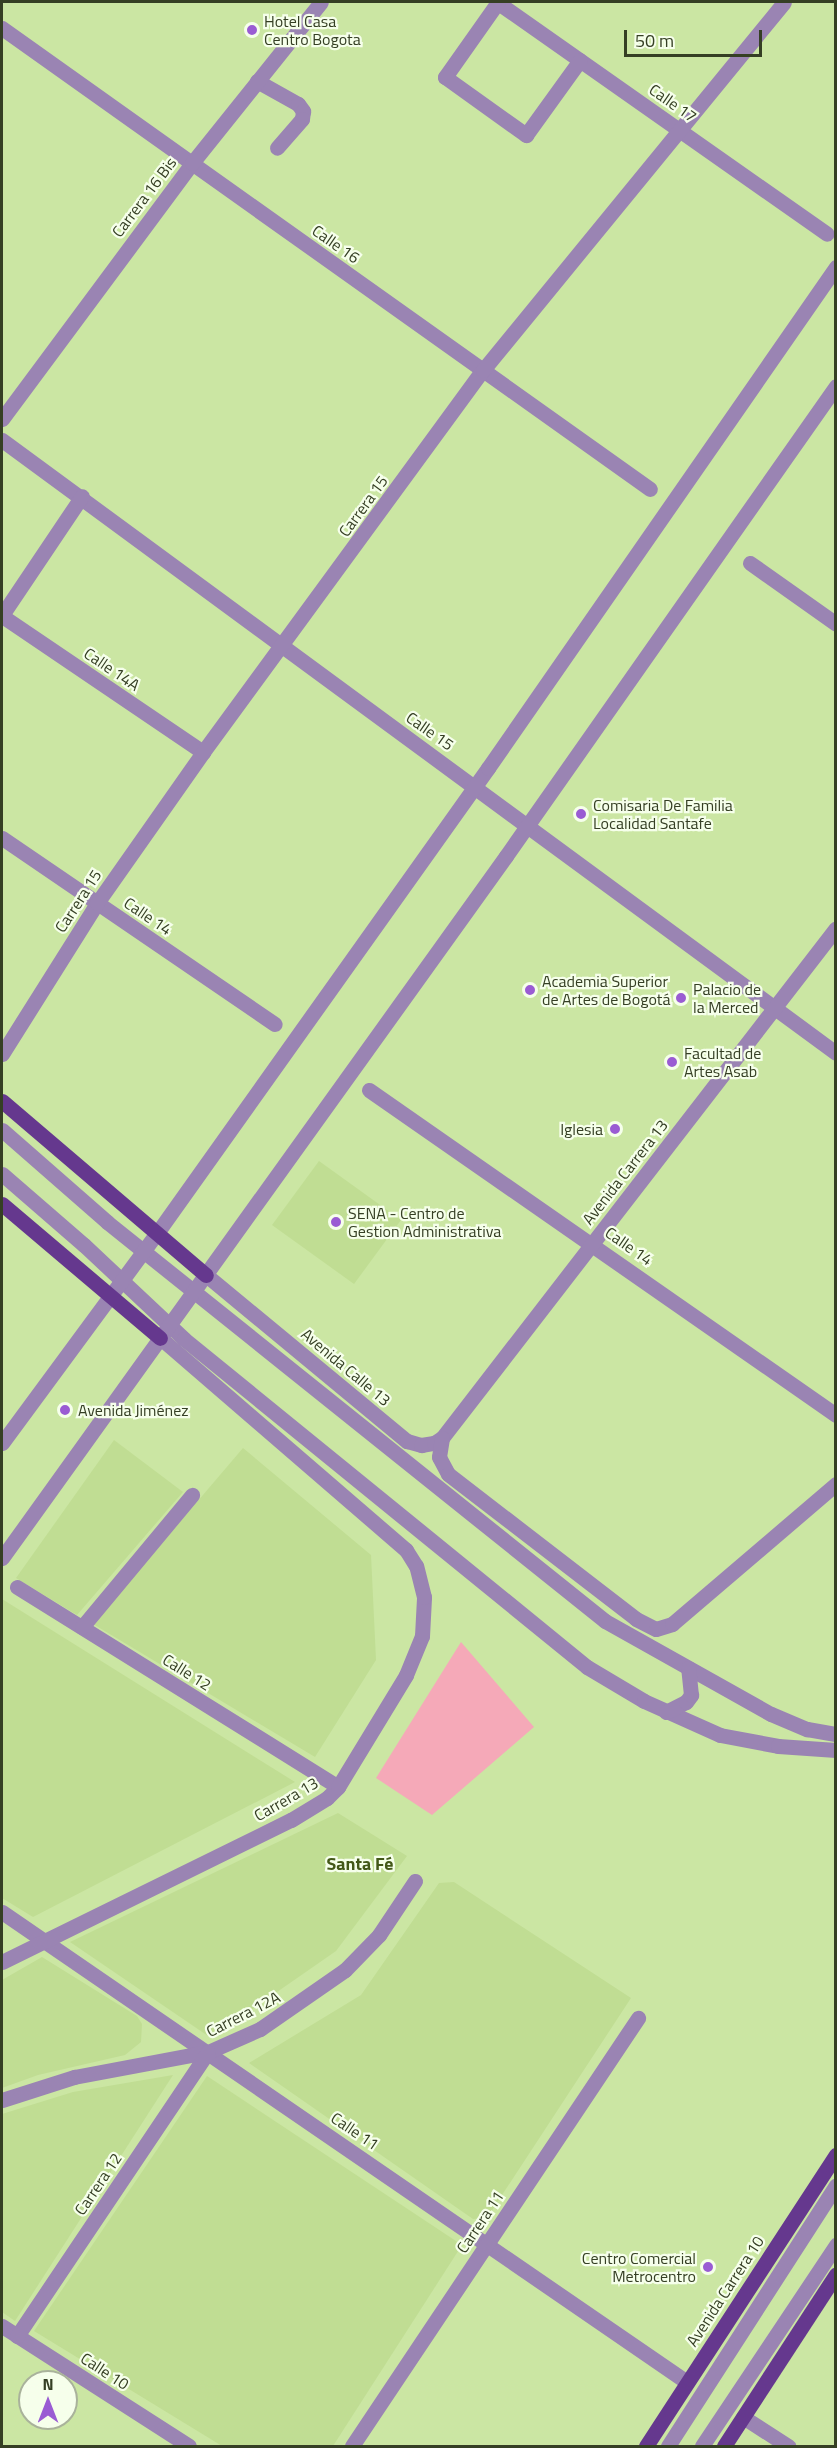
<!DOCTYPE html>
<html>
<head>
<meta charset="utf-8">
<style>
  body { margin:0 }
  #map { position:relative; width:837px; height:2448px; overflow:hidden; background:#cbe6a3; font-family:"Titillium Web",sans-serif }
  div>[style] { position:absolute }
  .built>* { inset:0; background:#c0dd93 }
  .green>* { inset:0; background:#f5a9b8 }
  .minor>* { height:15px; margin:-7.5px; padding:0 7.5px; transform-origin:7.5px; border-radius:7.5px; background:#9a84b3 }
  .major>* { height:15px; margin:-7.5px; padding:0 7.5px; transform-origin:7.5px; border-radius:7.5px; background:#65388e }
  .dots>* { width:16px; height:16px; translate:-50% -50%; box-sizing:border-box; border:3px solid #f6ffeb; border-radius:50% }
  span { translate:-50% -50%; white-space:nowrap; text-align:center; line-height:1.15; -webkit-text-stroke:4.5px #f6ffeb; paint-order:stroke }
  .poi-label { font-size:16px; color:#353f24 }
  .left { translate:0 -50%; text-align:left }
  .right { translate:-100% -50%; text-align:right }
  .street-label { font-size:16px; color:#353f24 }
  .neighbourhood-label { font-size:18px; color:#435818; font-weight:700 }
  .frame { position:absolute; inset:0; border:3px solid #353f24; pointer-events:none }
  .north { position:absolute; left:18px; top:2370px; width:60px; height:60px; box-sizing:border-box; background:#f6ffeb; border:2px solid #a9b29b; border-radius:50%; rotate:0deg; font-size:16px; font-weight:700; line-height:24px; text-align:center; color:#353f24 }
  .north::after { content:''; display:block; margin:auto; width:21px; height:27px; background:#9a5cd3; clip-path:polygon(50% 0,100% 100%,50% 72%,0 100%) }
  .scale { position:absolute; left:624px; top:30px; width:138px; height:27px; box-sizing:border-box; border:3px solid #353f24; border-top:0; padding-left:8px; font-size:18px; line-height:21px; white-space:nowrap; color:#353f24; -webkit-text-stroke:4px #f6ffeb; paint-order:stroke }
</style>
</head>
<body>
<div id="map">
  <div class="built">
    <div style="clip-path:polygon(319px 1161px,401px 1220px,354px 1284px,272px 1225px)"></div>
    <div style="clip-path:polygon(114px 1440px,183px 1492px,77px 1615px,16px 1578px)"></div>
    <div style="clip-path:polygon(243px 1448px,371px 1555px,376px 1660px,315px 1757px,93px 1624px)"></div>
    <div style="clip-path:polygon(2px 1599px,295px 1782px,33px 1917px,2px 1898px)"></div>
    <div style="clip-path:polygon(338px 1813px,407px 1856px,336px 1951px,211px 2038px,70px 1942px)"></div>
    <div style="clip-path:polygon(454px 1882px,631px 1998px,487px 2218px,473px 2219px,249px 2063px,361px 1995px,439px 1883px)"></div>
    <div style="clip-path:polygon(42px 1957px,137px 2016px,142px 2024px,141px 2042px,125px 2055px,38px 2075px,2px 2088px,2px 1980px)"></div>
    <div style="clip-path:polygon(173px 2075px,15px 2321px,2px 2312px,2px 2114px,73px 2092px)"></div>
    <div style="clip-path:polygon(207px 2076px,462px 2245px,333px 2446px,222px 2446px,34px 2331px)"></div>
  </div>
  <div class="green">
    <div style="clip-path:polygon(461px 1642px,534px 1727px,432px 1815px,376px 1778px)"></div>
  </div>
  <div class="minor">
    <div style="left:497px;top:2px;width:403px;rotate:35.1deg"></div>
    <div style="left:498px;top:2px;width:92px;rotate:125.2deg"></div>
    <div style="left:445px;top:77px;width:100px;rotate:35.6deg"></div>
    <div style="left:526px;top:135px;width:92px;rotate:-54.2deg"></div>
    <div style="left:2px;top:28px;width:795px;rotate:35.43deg"></div>
    <div style="left:257px;top:81px;width:47px;rotate:29.3deg"></div>
    <div style="left:298px;top:104px;width:9px;rotate:54deg"></div>
    <div style="left:303px;top:111px;width:8px;rotate:97deg"></div>
    <div style="left:302px;top:119px;width:38px;rotate:131deg"></div>
    <div style="left:2px;top:419px;width:319px;rotate:-53.4deg"></div>
    <div style="left:192px;top:163px;width:206px;rotate:-51.3deg"></div>
    <div style="left:2px;top:440px;width:1035px;rotate:36.32deg"></div>
    <div style="left:750px;top:563px;width:105px;rotate:35.3deg"></div>
    <div style="left:2px;top:615px;width:143px;rotate:-56.1deg"></div>
    <div style="left:2px;top:616px;width:243px;rotate:34.1deg"></div>
    <div style="left:2px;top:838px;width:330px;rotate:34.3deg"></div>
    <div style="left:2px;top:1054px;width:178px;rotate:-57.8deg"></div>
    <div style="left:97px;top:903px;width:184px;rotate:-54.9deg"></div>
    <div style="left:203px;top:752px;width:474px;rotate:-53.8deg"></div>
    <div style="left:483px;top:370px;width:475px;rotate:-50.7deg"></div>
    <div style="left:369px;top:1090px;width:569px;rotate:34.84deg"></div>
    <div style="left:2px;top:1130px;width:140px;rotate:41.2deg"></div>
    <div style="left:107px;top:1222px;width:638px;rotate:38.7deg"></div>
    <div style="left:605px;top:1621px;width:190px;rotate:29.3deg"></div>
    <div style="left:771px;top:1714px;width:39px;rotate:23deg"></div>
    <div style="left:807px;top:1729px;width:29px;rotate:10deg"></div>
    <div style="left:2px;top:1174px;width:108px;rotate:40.9deg"></div>
    <div style="left:84px;top:1245px;width:137px;rotate:43.2deg"></div>
    <div style="left:184px;top:1339px;width:520px;rotate:39.14deg"></div>
    <div style="left:587px;top:1667px;width:66px;rotate:30.8deg"></div>
    <div style="left:644px;top:1701px;width:83px;rotate:24.1deg"></div>
    <div style="left:720px;top:1735px;width:59px;rotate:10.7deg"></div>
    <div style="left:778px;top:1746px;width:58px;rotate:3.9deg"></div>
    <div style="left:206px;top:1275px;width:261px;rotate:39.6deg"></div>
    <div style="left:407px;top:1441px;width:15px;rotate:16deg"></div>
    <div style="left:421px;top:1445px;width:13px;rotate:-9deg"></div>
    <div style="left:434px;top:1443px;width:9px;rotate:-32deg"></div>
    <div style="left:442px;top:1438px;width:644px;rotate:-52.31deg"></div>
    <div style="left:442px;top:1438px;width:19px;rotate:99deg"></div>
    <div style="left:439px;top:1457px;width:19px;rotate:62deg"></div>
    <div style="left:448px;top:1474px;width:237px;rotate:37.6deg"></div>
    <div style="left:636px;top:1619px;width:22px;rotate:27deg"></div>
    <div style="left:656px;top:1629px;width:17px;rotate:-17deg"></div>
    <div style="left:672px;top:1624px;width:216px;rotate:-40.5deg"></div>
    <div style="left:2px;top:1443px;width:261px;rotate:-53.6deg"></div>
    <div style="left:157px;top:1233px;width:571px;rotate:-54.56deg"></div>
    <div style="left:488px;top:768px;width:610px;rotate:-55.22deg"></div>
    <div style="left:2px;top:1558px;width:864px;rotate:-54.32deg"></div>
    <div style="left:506px;top:856px;width:574px;rotate:-54.93deg"></div>
    <div style="left:17px;top:1587px;width:378px;rotate:31.9deg"></div>
    <div style="left:82px;top:1627px;width:172px;rotate:-50.2deg"></div>
    <div style="left:666px;top:1712px;width:22px;rotate:-27deg"></div>
    <div style="left:686px;top:1702px;width:9px;rotate:-54deg"></div>
    <div style="left:691px;top:1695px;width:27px;rotate:-96deg"></div>
    <div style="left:2px;top:1912px;width:831px;rotate:34.46deg"></div>
    <div style="left:2px;top:1962px;width:322px;rotate:-26.2deg"></div>
    <div style="left:291px;top:1820px;width:42px;rotate:-31.4deg"></div>
    <div style="left:327px;top:1798px;width:16px;rotate:-45deg"></div>
    <div style="left:338px;top:1787px;width:131px;rotate:-58.7deg"></div>
    <div style="left:406px;top:1675px;width:42px;rotate:-67.7deg"></div>
    <div style="left:422px;top:1636px;width:39px;rotate:-87deg"></div>
    <div style="left:424px;top:1597px;width:32px;rotate:-104deg"></div>
    <div style="left:416px;top:1566px;width:19px;rotate:-122deg"></div>
    <div style="left:406px;top:1550px;width:325px;rotate:-139.2deg"></div>
    <div style="left:2px;top:2100px;width:76px;rotate:-17.7deg"></div>
    <div style="left:74px;top:2077px;width:136px;rotate:-10.6deg"></div>
    <div style="left:208px;top:2052px;width:57px;rotate:-23.9deg"></div>
    <div style="left:260px;top:2029px;width:103px;rotate:-34.8deg"></div>
    <div style="left:345px;top:1970px;width:49px;rotate:-45.8deg"></div>
    <div style="left:379px;top:1935px;width:65px;rotate:-56.3deg"></div>
    <div style="left:2px;top:2326px;width:222px;rotate:32.7deg"></div>
    <div style="left:17px;top:2336px;width:342px;rotate:-56.1deg"></div>
    <div style="left:743px;top:2417px;width:54px;rotate:32.8deg"></div>
    <div style="left:352px;top:2446px;width:515px;rotate:-56.25deg"></div>
    <div style="left:668px;top:2446px;width:310px;rotate:-57.2deg"></div>
    <div style="left:702px;top:2446px;width:242px;rotate:-56.3deg"></div>
  </div>
  <div class="major">
    <div style="left:2px;top:1101px;width:268px;rotate:40.5deg"></div>
    <div style="left:2px;top:1204px;width:207px;rotate:40.3deg"></div>
    <div style="left:646px;top:2446px;width:348px;rotate:-56.9deg"></div>
    <div style="left:724px;top:2446px;width:205px;rotate:-56.9deg"></div>
  </div>
  <div class="dots">
    <div style="left:252px;top:30px;background:#9a5cd3"></div>
    <div style="left:581px;top:814px;background:#9a5cd3"></div>
    <div style="left:530px;top:990px;background:#9a5cd3"></div>
    <div style="left:681px;top:998px;background:#9a5cd3"></div>
    <div style="left:672px;top:1062px;background:#9a5cd3"></div>
    <div style="left:615px;top:1129px;background:#9a5cd3"></div>
    <div style="left:336px;top:1222px;background:#9a5cd3"></div>
    <div style="left:65px;top:1410px;background:#9a5cd3"></div>
    <div style="left:708px;top:2267px;background:#9a5cd3"></div>
  </div>
  <div class="poi-label">
    <span class="left" style="left:264px;top:30px">Hotel Casa<br>Centro Bogota</span>
    <span class="left" style="left:593px;top:814px">Comisaria De Familia<br>Localidad Santafe</span>
    <span class="left" style="left:542px;top:990px">Academia Superior<br>de Artes de Bogotá</span>
    <span class="left" style="left:693px;top:998px">Palacio de<br>la Merced</span>
    <span class="left" style="left:684px;top:1062px">Facultad de<br>Artes Asab</span>
    <span class="right" style="left:603px;top:1129px">Iglesia</span>
    <span class="left" style="left:348px;top:1222px">SENA - Centro de<br>Gestion Administrativa</span>
    <span class="left" style="left:78px;top:1410px">Avenida Jiménez</span>
    <span class="right" style="left:696px;top:2267px">Centro Comercial<br>Metrocentro</span>
  </div>
  <div class="street-label">
    <span style="left:673px;top:103px;rotate:35deg">Calle 17</span>
    <span style="left:144px;top:197px;rotate:-53deg">Carrera 16 Bis</span>
    <span style="left:336px;top:244px;rotate:35deg">Calle 16</span>
    <span style="left:363px;top:506px;rotate:-54deg">Carrera 15</span>
    <span style="left:112px;top:669px;rotate:34deg">Calle 14A</span>
    <span style="left:430px;top:731px;rotate:35deg">Calle 15</span>
    <span style="left:78px;top:901px;rotate:-57deg">Carrera 15</span>
    <span style="left:148px;top:916px;rotate:34deg">Calle 14</span>
    <span style="left:625px;top:1172px;rotate:-52deg">Avenida Carrera 13</span>
    <span style="left:629px;top:1246px;rotate:35deg">Calle 14</span>
    <span style="left:346px;top:1367px;rotate:40deg">Avenida Calle 13</span>
    <span style="left:187px;top:1672px;rotate:32deg">Calle 12</span>
    <span style="left:286px;top:1799px;rotate:-30deg">Carrera 13</span>
    <span style="left:243px;top:2014px;rotate:-27deg">Carrera 12A</span>
    <span style="left:355px;top:2131px;rotate:34deg">Calle 11</span>
    <span style="left:98px;top:2184px;rotate:-56deg">Carrera 12</span>
    <span style="left:480px;top:2222px;rotate:-56deg">Carrera 11</span>
    <span style="left:725px;top:2291px;rotate:-57deg">Avenida Carrera 10</span>
    <span style="left:105px;top:2371px;rotate:33deg">Calle 10</span>
  </div>
  <div class="neighbourhood-label">
    <span style="left:360px;top:1864px">Santa Fé</span>
  </div>
  <div class="frame"></div>
  <div class="north">N</div>
  <div class="scale">50 m</div>
</div>
</body>
</html>
